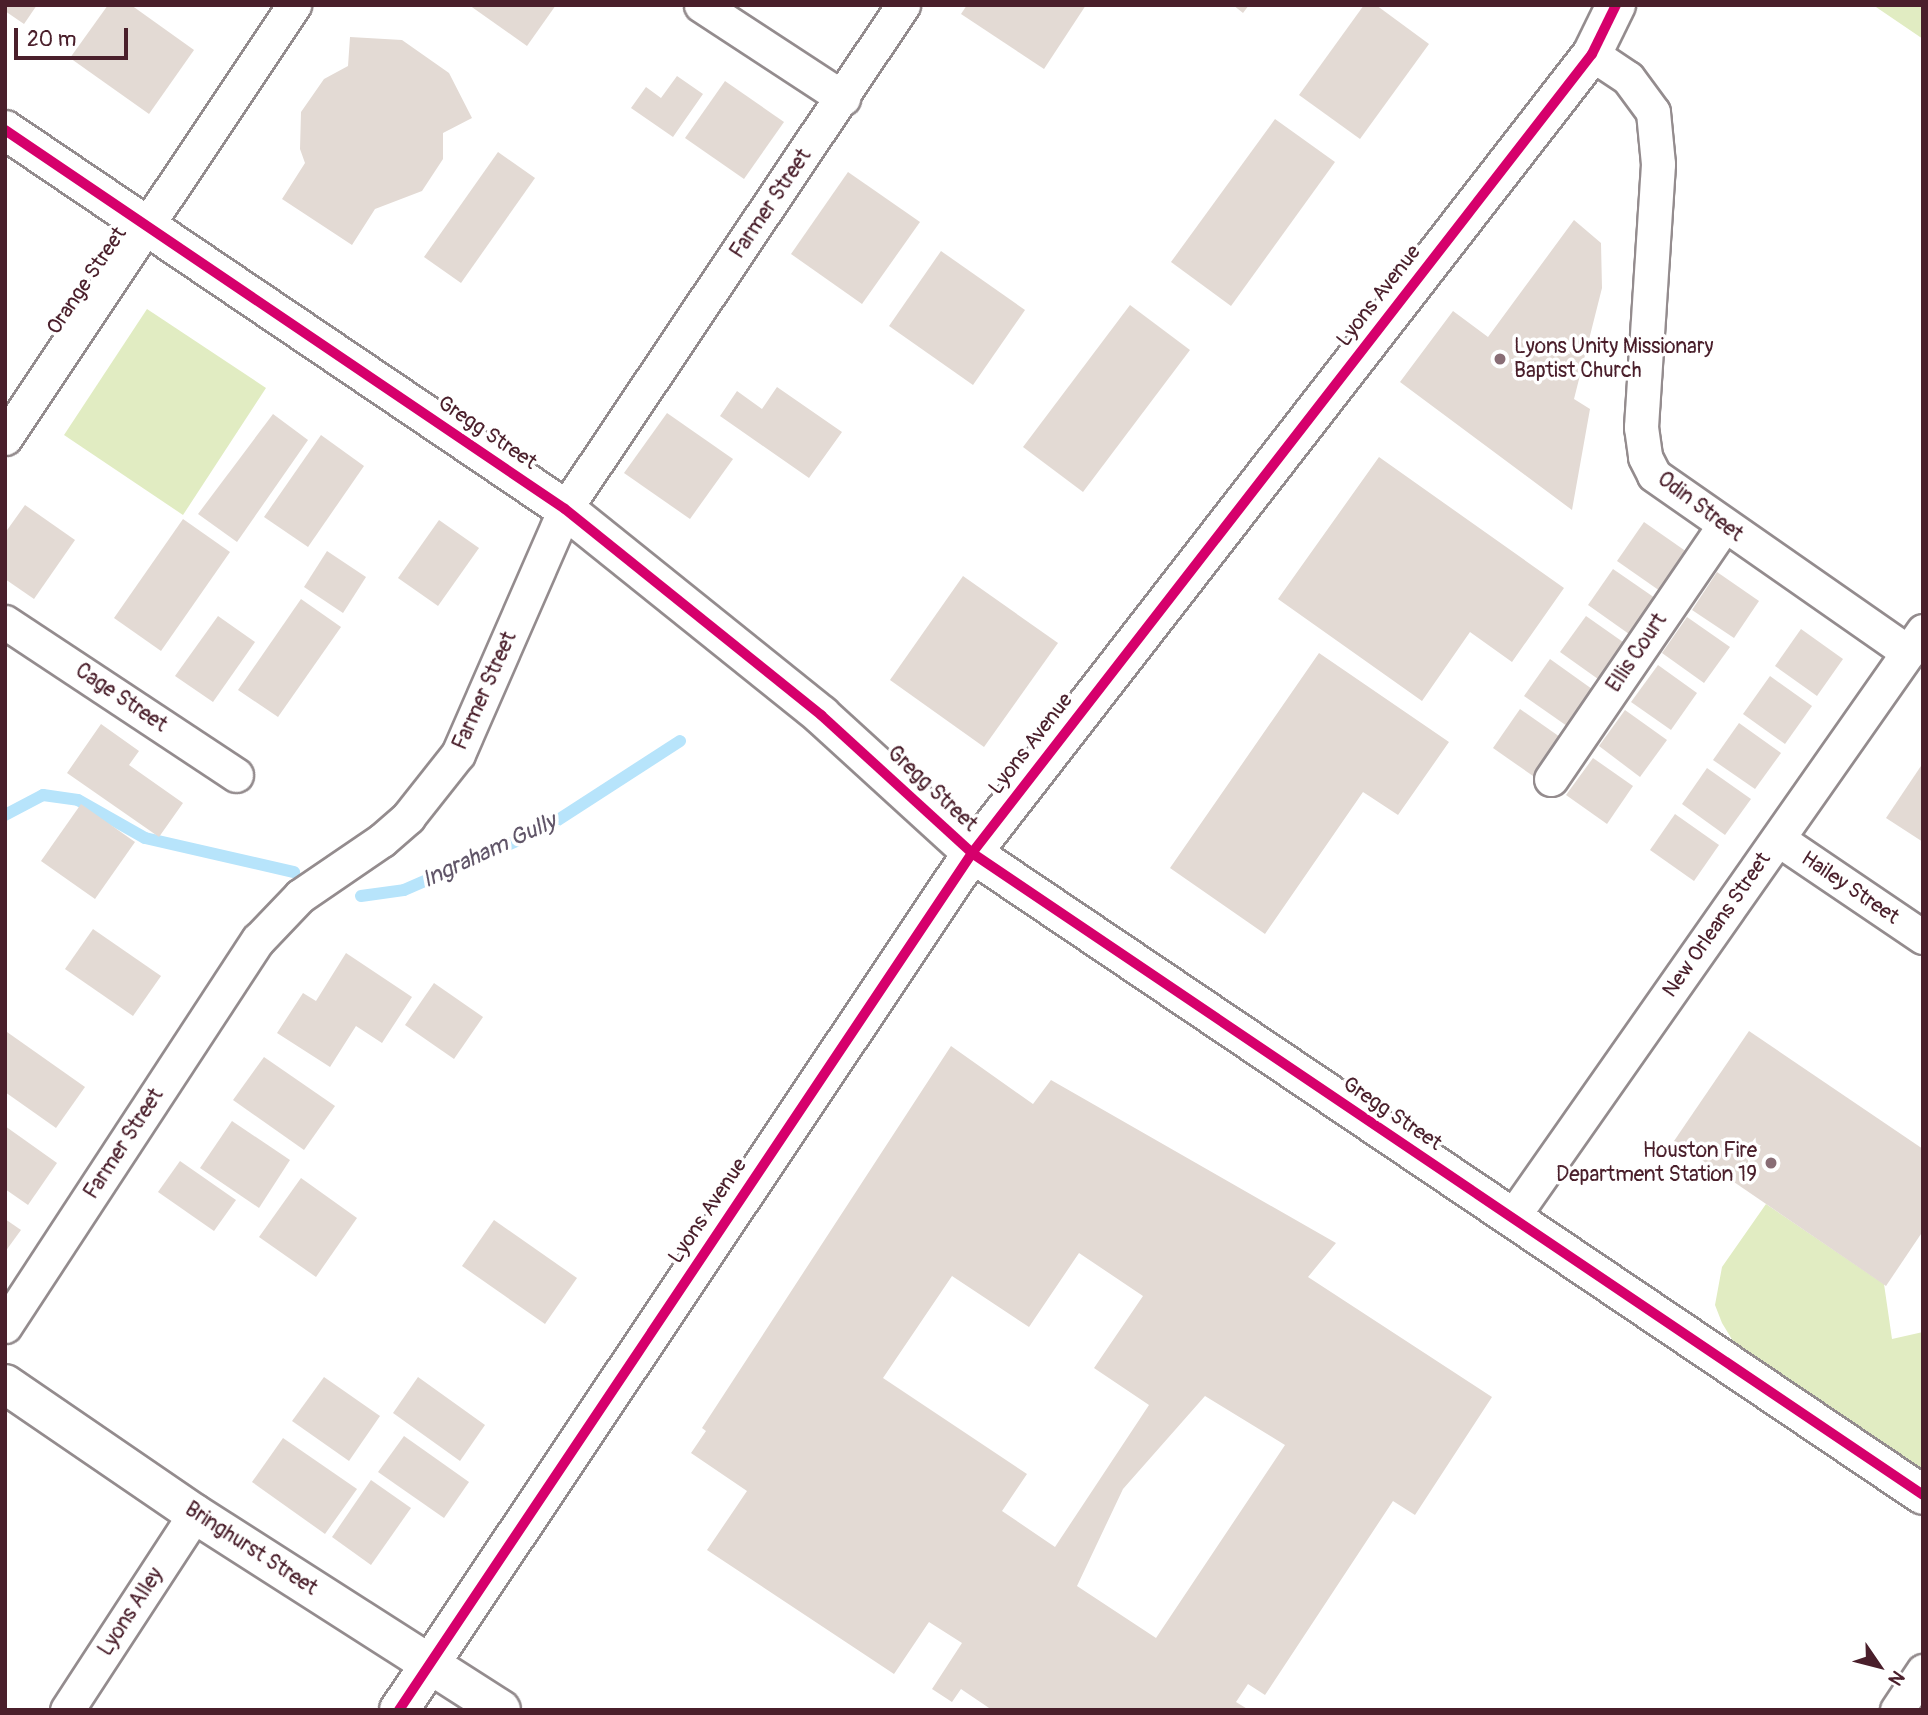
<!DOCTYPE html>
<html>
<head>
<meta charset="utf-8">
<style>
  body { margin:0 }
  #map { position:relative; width:1928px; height:1715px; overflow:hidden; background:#fff; font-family:Pangolin,sans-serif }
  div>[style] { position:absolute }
  .green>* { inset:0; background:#e1ecc2 }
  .stream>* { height:12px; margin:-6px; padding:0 6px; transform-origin:6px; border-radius:6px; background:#b7e4fb }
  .building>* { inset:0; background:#e3dad4 }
  .roads { filter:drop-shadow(2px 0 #948c8e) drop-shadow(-2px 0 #948c8e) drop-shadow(0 2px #948c8e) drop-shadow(0 -2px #948c8e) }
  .street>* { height:33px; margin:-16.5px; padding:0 16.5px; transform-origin:16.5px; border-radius:16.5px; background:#fff }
  .secondary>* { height:38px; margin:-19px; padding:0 19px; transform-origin:19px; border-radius:19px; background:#fff }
  .cycleway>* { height:10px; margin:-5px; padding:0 5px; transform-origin:5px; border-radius:5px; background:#d6006c }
  .dots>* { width:19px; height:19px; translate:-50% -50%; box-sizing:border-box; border:4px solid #fff; border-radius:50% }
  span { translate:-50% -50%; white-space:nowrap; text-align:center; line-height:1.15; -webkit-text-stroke:7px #fff; paint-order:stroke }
  .street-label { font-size:21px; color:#4a1f2b }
  .poi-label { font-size:21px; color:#4a1f2b }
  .left { translate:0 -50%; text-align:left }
  .right { translate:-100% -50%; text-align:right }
  .water-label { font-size:23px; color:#615669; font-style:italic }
  .frame { position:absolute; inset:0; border:7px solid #4a1f2b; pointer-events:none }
  .north { position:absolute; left:1844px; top:1631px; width:70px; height:70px; -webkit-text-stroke:5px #fff; paint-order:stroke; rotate:125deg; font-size:19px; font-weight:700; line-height:28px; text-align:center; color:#4a1f2b }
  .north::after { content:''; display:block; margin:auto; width:24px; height:32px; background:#4a1f2b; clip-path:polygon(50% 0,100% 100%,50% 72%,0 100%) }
  .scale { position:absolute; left:14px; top:28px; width:114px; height:32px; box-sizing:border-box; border:4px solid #4a1f2b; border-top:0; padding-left:9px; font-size:21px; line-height:24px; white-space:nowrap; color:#4a1f2b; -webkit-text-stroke:5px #fff; paint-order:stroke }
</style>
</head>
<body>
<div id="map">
  <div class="green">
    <div style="clip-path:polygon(1873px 5px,1923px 5px,1923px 39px)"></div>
    <div style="clip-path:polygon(147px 309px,266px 388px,183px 515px,64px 435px)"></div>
    <div style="clip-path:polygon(1766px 1204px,1884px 1284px,1892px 1339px,1923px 1332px,1923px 1470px,1733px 1341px,1722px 1323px,1715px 1305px,1722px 1267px)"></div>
  </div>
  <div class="stream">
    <div style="left:5px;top:815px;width:43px;rotate:-27.8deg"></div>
    <div style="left:43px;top:795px;width:35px;rotate:8deg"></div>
    <div style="left:78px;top:800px;width:77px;rotate:29.6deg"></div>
    <div style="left:145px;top:838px;width:153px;rotate:12.9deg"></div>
    <div style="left:361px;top:896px;width:43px;rotate:-7.9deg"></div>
    <div style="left:404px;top:890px;width:153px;rotate:-23.5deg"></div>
    <div style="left:544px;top:829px;width:162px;rotate:-32.9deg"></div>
  </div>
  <div class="building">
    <div style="clip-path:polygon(5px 5px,37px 5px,24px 24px,5px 11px)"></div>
    <div style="clip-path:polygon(108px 5px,131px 5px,194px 50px,149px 114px,70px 58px)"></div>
    <div style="clip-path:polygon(469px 5px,556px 5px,527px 46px)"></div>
    <div style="clip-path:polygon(967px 5px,1086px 5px,1044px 69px,961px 14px)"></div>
    <div style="clip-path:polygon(1233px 5px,1249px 5px,1243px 13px)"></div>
    <div style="clip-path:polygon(1364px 5px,1376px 5px,1429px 44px,1360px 139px,1299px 95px)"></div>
    <div style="clip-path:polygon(350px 37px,402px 40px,449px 73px,472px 118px,443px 133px,443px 159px,422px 191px,375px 209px,352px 245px,282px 199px,305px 163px,300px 149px,301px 112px,324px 79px,348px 66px)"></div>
    <div style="clip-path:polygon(677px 76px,703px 94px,673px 137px,631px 108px,646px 87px,661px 98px)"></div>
    <div style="clip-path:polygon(725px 81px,784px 122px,744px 179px,685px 138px)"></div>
    <div style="clip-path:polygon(1275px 119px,1335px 162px,1231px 306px,1171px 262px)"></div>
    <div style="clip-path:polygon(498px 152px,535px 178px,461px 283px,424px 257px)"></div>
    <div style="clip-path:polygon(848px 172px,920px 222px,862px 304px,791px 254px)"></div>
    <div style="clip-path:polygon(1574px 220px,1601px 243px,1602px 288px,1574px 399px,1590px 409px,1572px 510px,1400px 382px,1453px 311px,1488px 337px)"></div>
    <div style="clip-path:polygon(941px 251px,1025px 310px,973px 385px,889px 326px)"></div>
    <div style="clip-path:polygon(1130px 305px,1190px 350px,1083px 492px,1023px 447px)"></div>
    <div style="clip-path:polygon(777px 387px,842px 432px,809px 478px,720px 416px,737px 391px,762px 409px)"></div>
    <div style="clip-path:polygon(667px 413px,733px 459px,690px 519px,624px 473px)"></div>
    <div style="clip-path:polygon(273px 414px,308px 440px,237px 542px,198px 514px)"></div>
    <div style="clip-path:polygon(321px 435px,364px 466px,308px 547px,264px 517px)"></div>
    <div style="clip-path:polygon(1379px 457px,1564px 588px,1512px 662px,1470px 632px,1422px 701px,1278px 599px)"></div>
    <div style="clip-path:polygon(25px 505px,75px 540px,34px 599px,5px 579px,5px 533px)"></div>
    <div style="clip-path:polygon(183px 519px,230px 552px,161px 651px,114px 618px)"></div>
    <div style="clip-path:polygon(439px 520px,479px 548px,438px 606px,398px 578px)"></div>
    <div style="clip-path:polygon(1644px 522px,1687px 552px,1660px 591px,1617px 561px)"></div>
    <div style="clip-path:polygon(327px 551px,366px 577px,343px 613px,304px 587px)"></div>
    <div style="clip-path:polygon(1613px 569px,1655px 598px,1629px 634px,1588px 605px)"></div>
    <div style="clip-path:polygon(1717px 572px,1759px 601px,1734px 638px,1692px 610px)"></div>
    <div style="clip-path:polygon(963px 576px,1058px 643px,984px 747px,890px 680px)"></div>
    <div style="clip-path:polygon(301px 599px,341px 627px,278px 717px,238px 690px)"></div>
    <div style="clip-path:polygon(218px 616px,255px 642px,213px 702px,175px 676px)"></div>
    <div style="clip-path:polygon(1586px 616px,1623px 642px,1598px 679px,1560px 652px)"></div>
    <div style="clip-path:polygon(1687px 617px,1730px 647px,1704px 683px,1662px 653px)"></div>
    <div style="clip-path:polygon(1801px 629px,1843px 659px,1817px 696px,1775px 666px)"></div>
    <div style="clip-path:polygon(1319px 653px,1449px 742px,1398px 815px,1363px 792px,1265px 934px,1170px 868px)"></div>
    <div style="clip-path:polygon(1550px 659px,1592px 689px,1567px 726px,1524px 696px)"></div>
    <div style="clip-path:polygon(1658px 665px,1697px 693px,1671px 730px,1631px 702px)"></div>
    <div style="clip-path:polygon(1770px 676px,1812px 706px,1785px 744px,1743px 714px)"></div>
    <div style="clip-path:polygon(1520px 709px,1560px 737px,1533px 776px,1493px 748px)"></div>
    <div style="clip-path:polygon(1625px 710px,1667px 740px,1640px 777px,1599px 746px)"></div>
    <div style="clip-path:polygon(1739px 723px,1781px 753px,1755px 789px,1713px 760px)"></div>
    <div style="clip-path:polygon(101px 724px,139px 751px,129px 765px,183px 803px,159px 837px,67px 773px)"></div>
    <div style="clip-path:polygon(1593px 758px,1633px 786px,1607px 824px,1566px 795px)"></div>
    <div style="clip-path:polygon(1923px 763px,1923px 842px,1886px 818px)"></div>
    <div style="clip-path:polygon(1707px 768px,1751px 799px,1725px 835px,1682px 804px)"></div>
    <div style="clip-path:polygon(81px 804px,135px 842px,95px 899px,41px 861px)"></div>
    <div style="clip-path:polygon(1675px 814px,1719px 845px,1694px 881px,1650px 850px)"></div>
    <div style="clip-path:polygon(93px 929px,161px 976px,133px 1016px,65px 969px)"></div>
    <div style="clip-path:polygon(346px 953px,412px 997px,382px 1043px,356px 1026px,330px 1067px,277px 1033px,303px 993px,316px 1001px)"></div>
    <div style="clip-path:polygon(434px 983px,483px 1017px,454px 1059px,405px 1025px)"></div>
    <div style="clip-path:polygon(1749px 1031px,1923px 1149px,1923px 1231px,1886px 1286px,1674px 1141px)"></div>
    <div style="clip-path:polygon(7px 1032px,85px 1087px,56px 1128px,5px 1092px)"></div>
    <div style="clip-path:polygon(evenodd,951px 1046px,1033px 1104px,1051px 1080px,1336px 1243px,1308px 1277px,1492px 1397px,1415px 1515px,1393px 1501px,1265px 1695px,1248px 1684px,1236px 1702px,1249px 1710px,992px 1710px,961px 1689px,952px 1702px,932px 1689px,962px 1643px,929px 1622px,894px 1674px,707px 1550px,747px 1491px,691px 1453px,706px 1431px,702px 1428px,951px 1046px,1079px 1253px,1143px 1296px,1094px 1368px,1149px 1405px,1055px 1547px,1002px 1511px,1027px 1474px,883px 1378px,952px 1276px,1029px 1327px,1079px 1253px,951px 1046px,1205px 1396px,1285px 1445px,1156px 1638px,1077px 1586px,1123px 1489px,1205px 1396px)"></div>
    <div style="clip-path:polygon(264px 1057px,335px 1106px,304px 1150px,233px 1100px)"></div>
    <div style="clip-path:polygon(232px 1121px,290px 1160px,259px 1208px,200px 1168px)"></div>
    <div style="clip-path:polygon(5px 1126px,57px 1163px,28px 1205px,5px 1189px)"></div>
    <div style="clip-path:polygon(180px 1161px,236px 1200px,214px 1231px,158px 1192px)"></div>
    <div style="clip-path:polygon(301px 1178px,357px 1218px,316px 1277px,259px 1237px)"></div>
    <div style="clip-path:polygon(5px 1219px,21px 1230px,5px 1252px)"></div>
    <div style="clip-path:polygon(494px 1220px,577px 1278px,545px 1324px,462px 1266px)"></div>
    <div style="clip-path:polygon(324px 1377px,380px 1416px,349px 1461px,292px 1421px)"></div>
    <div style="clip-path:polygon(418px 1377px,485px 1425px,460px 1461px,393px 1413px)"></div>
    <div style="clip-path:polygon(404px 1436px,469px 1482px,444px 1518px,378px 1472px)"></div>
    <div style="clip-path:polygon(283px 1438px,357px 1489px,325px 1534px,252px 1482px)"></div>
    <div style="clip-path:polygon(371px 1480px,411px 1508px,371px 1565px,332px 1537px)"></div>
  </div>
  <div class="roads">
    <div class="street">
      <div style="left:701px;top:5px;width:170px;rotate:33.2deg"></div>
      <div style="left:1592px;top:54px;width:43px;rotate:33.7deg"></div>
      <div style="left:1628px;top:78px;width:42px;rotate:53.7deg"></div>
      <div style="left:1653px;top:112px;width:52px;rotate:84.5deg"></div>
      <div style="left:1658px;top:164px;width:264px;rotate:93.7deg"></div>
      <div style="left:1641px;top:427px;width:30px;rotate:82deg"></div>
      <div style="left:1645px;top:457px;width:20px;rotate:63deg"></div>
      <div style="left:1654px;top:475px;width:310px;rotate:34.9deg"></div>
      <div style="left:5px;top:438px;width:521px;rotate:-56.28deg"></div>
      <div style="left:5px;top:622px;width:277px;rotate:33.5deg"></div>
      <div style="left:1551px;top:779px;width:305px;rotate:-55.7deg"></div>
      <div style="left:1778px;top:839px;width:175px;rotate:34.1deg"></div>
      <div style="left:1511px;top:1219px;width:718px;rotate:-54.98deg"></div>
      <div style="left:5px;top:1326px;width:462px;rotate:-56.8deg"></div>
      <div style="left:258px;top:940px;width:61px;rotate:-46.3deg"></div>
      <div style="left:300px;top:896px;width:99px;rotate:-34.3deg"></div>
      <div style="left:382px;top:840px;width:35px;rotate:-41deg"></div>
      <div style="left:408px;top:817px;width:80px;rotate:-51.6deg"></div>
      <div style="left:458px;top:754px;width:267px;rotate:-66.4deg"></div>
      <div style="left:565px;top:509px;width:607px;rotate:-56.15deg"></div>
      <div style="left:67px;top:1710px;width:234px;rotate:-56.9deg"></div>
      <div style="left:1897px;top:1710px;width:47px;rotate:-56.3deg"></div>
    </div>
    <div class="secondary">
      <div style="left:5px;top:130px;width:676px;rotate:34.09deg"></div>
      <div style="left:565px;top:509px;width:329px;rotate:38.8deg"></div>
      <div style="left:821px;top:715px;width:205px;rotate:42.4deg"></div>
      <div style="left:972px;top:853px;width:1147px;rotate:34.02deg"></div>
      <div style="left:5px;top:1384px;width:230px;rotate:34.4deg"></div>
      <div style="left:195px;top:1514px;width:363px;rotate:32.6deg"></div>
      <div style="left:399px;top:1710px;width:1031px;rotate:-56.23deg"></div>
      <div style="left:972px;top:853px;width:1011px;rotate:-52.19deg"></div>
      <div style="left:1592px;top:54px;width:55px;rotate:-63.9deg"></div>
    </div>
  </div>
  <div class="cycleway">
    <div style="left:5px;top:130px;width:676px;rotate:34.09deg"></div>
    <div style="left:565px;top:509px;width:329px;rotate:38.8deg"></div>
    <div style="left:821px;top:715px;width:205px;rotate:42.4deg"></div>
    <div style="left:972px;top:853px;width:1147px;rotate:34.02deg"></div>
    <div style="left:399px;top:1710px;width:1031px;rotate:-56.23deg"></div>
    <div style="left:972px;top:853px;width:1011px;rotate:-52.19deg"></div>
    <div style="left:1592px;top:54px;width:55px;rotate:-63.9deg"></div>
  </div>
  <div class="dots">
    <div style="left:1500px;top:359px;background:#896d75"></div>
    <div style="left:1771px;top:1163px;background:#896d75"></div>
  </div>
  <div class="street-label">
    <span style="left:771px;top:204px;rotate:-56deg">Farmer Street</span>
    <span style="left:87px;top:281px;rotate:-56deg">Orange Street</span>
    <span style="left:1379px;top:296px;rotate:-52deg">Lyons Avenue</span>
    <span style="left:487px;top:433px;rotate:34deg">Gregg Street</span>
    <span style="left:1700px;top:507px;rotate:37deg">Odin Street</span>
    <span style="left:1637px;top:653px;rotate:-56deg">Ellis Court</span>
    <span style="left:485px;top:691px;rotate:-66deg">Farmer Street</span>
    <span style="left:121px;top:698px;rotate:34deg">Cage Street</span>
    <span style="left:1031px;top:744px;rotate:-52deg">Lyons Avenue</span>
    <span style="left:932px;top:789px;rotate:43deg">Gregg Street</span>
    <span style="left:1850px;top:888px;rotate:34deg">Hailey Street</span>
    <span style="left:1717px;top:925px;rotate:-55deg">New Orleans Street</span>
    <span style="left:1392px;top:1114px;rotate:34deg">Gregg Street</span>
    <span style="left:124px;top:1144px;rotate:-57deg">Farmer Street</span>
    <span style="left:708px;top:1211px;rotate:-56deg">Lyons Avenue</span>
    <span style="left:251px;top:1549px;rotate:33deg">Bringhurst Street</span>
    <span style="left:131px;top:1612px;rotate:-57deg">Lyons Alley</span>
  </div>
  <div class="poi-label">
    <span class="left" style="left:1514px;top:359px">Lyons Unity Missionary<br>Baptist Church</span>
    <span class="right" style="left:1757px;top:1163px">Houston Fire<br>Department Station 19</span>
  </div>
  <div class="water-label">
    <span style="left:489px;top:851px;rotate:-25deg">Ingraham Gully</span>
  </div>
  <div class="frame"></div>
  <div class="north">N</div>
  <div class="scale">20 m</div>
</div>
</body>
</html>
